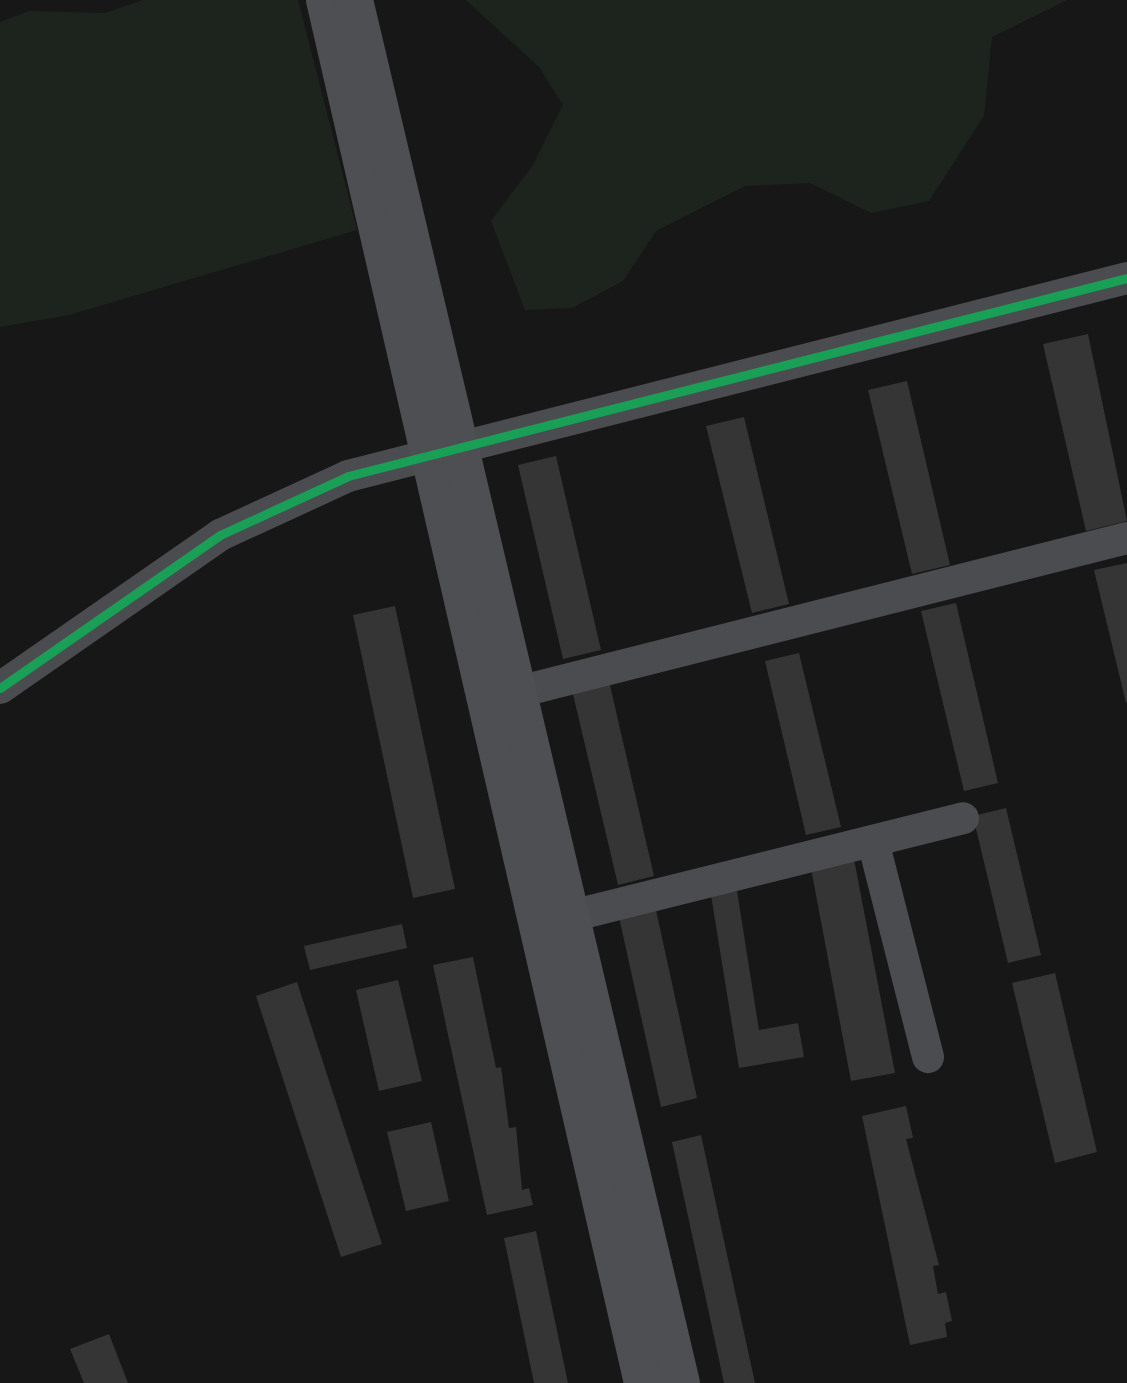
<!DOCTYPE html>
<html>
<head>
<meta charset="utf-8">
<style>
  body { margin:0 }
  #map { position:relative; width:1127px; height:1383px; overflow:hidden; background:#171717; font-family:"IBM Plex Sans",sans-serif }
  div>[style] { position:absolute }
  .green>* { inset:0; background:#1d241e }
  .building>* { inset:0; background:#353536 }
  .minor>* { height:32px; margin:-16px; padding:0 16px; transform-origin:16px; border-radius:16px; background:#4b4c50 }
  .major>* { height:38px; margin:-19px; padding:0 19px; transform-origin:19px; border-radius:19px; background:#4d4f52 }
  .cycleway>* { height:9px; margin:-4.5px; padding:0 4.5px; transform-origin:4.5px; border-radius:4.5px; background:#1a9f57 }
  span { translate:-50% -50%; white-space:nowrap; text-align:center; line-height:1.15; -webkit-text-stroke:5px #111113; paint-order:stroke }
</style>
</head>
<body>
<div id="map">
  <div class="green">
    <div style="clip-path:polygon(143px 0,298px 0,357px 230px,69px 315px,0 327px,0 22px,29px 11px,105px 13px)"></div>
    <div style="clip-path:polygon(466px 0,1067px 0,992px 37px,984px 116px,929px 201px,871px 213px,810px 183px,745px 186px,656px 231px,623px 281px,572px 308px,525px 310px,491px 221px,533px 165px,563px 105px,539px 67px)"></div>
  </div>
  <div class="building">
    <div style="clip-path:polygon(1088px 334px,1127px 521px,1086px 531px,1043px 344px)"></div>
    <div style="clip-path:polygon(907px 381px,950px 565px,912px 574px,868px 390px)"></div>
    <div style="clip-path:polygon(744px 417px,789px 604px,752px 613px,706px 426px)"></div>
    <div style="clip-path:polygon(556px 456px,601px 650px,563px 659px,518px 465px)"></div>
    <div style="clip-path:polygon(1127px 563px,1127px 702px,1126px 703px,1094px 570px)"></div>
    <div style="clip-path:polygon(956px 603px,998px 783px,964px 791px,921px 611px)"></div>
    <div style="clip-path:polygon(395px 606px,455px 889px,413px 898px,353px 615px)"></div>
    <div style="clip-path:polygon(799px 653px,841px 827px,806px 835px,765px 661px)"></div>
    <div style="clip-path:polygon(609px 681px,654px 876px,618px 885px,572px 690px)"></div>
    <div style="clip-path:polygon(1006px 808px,1041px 955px,1008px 963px,973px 816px)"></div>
    <div style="clip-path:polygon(853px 854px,895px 1073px,851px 1081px,810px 863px)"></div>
    <div style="clip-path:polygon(737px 891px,759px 1030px,798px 1023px,804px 1057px,739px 1068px,711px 895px)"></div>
    <div style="clip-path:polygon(656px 910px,697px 1098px,661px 1107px,619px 917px)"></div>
    <div style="clip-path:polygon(402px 924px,407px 948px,310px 970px,304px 946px)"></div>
    <div style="clip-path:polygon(473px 957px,496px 1068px,501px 1067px,509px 1128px,516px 1127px,522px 1190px,529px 1188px,533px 1205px,487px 1215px,433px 965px)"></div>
    <div style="clip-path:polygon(1055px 973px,1097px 1152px,1055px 1163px,1012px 983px)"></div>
    <div style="clip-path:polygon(398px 980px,422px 1081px,379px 1091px,356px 990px)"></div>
    <div style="clip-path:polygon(297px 982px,382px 1244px,341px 1257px,256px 996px)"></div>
    <div style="clip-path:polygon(906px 1106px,913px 1138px,906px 1139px,939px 1265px,933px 1266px,938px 1294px,946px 1292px,952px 1321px,945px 1323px,947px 1337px,910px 1345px,862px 1116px)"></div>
    <div style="clip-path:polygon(431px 1122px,449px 1201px,406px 1211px,387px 1132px)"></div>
    <div style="clip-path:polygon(701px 1135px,755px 1383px,724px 1383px,672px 1142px)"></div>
    <div style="clip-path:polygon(536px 1231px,568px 1383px,534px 1383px,504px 1238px)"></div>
    <div style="clip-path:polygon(109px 1334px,128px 1383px,84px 1383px,70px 1349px)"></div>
  </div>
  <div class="minor">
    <div style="left:0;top:688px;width:268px;rotate:-34.8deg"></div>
    <div style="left:220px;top:535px;width:141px;rotate:-24.7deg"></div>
    <div style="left:348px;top:476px;width:804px;rotate:-14.26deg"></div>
    <div style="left:518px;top:692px;width:628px;rotate:-14.19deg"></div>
    <div style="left:873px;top:841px;width:223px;rotate:75.7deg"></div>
    <div style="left:571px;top:916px;width:404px;rotate:-14deg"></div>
  </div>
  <div class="major">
    <div style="left:325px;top:0;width:1419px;rotate:77.05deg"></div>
    <div style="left:354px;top:0;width:1421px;rotate:76.7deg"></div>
  </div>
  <div class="cycleway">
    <div style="left:0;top:688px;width:268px;rotate:-34.8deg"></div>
    <div style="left:220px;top:535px;width:141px;rotate:-24.7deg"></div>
    <div style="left:348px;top:476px;width:804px;rotate:-14.26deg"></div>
  </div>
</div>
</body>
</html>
